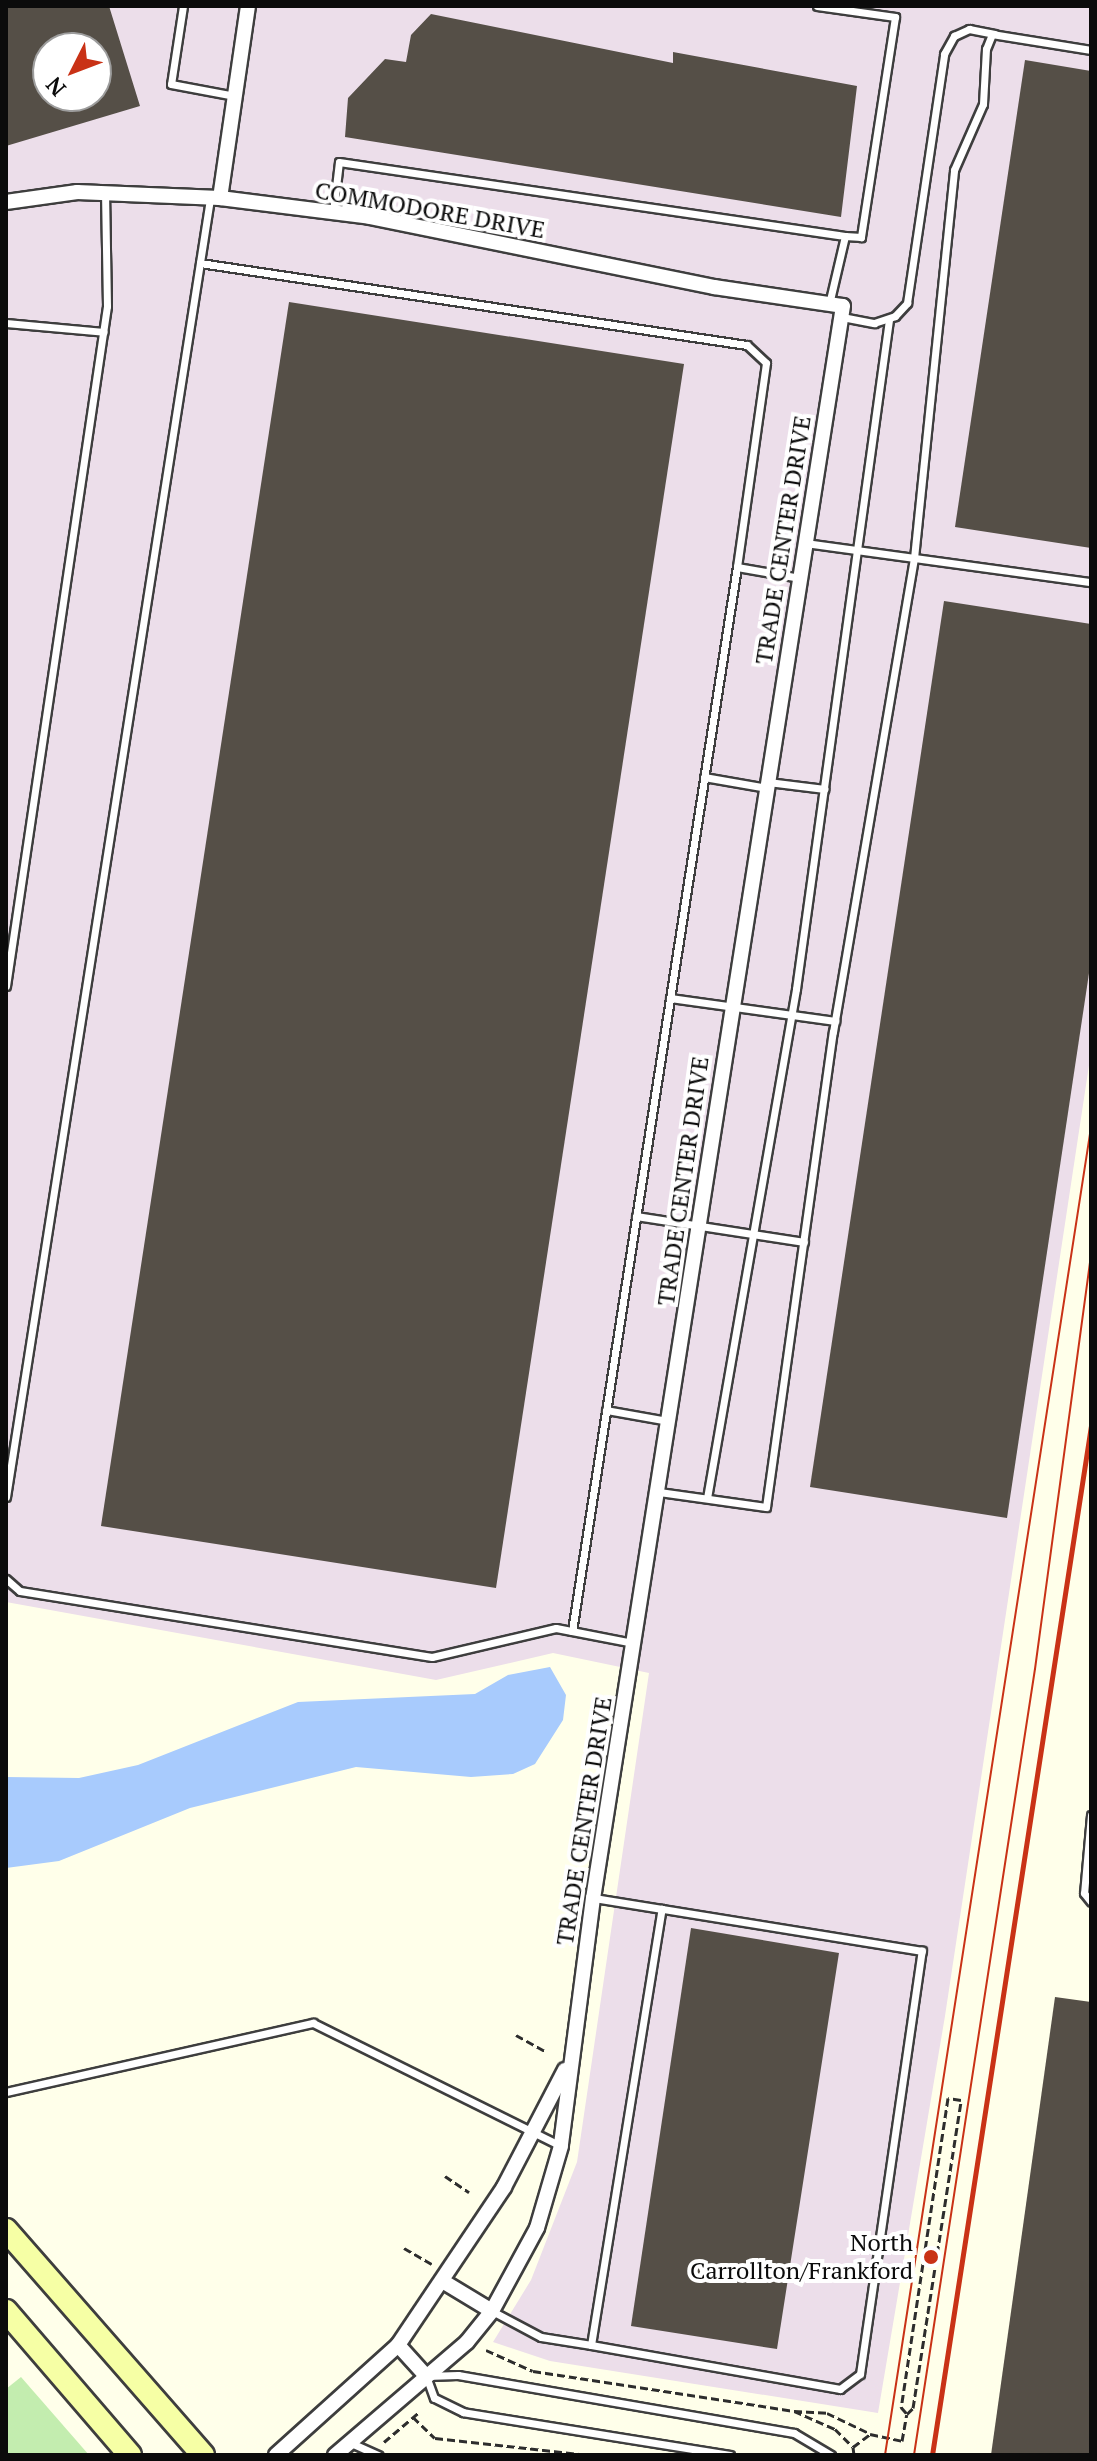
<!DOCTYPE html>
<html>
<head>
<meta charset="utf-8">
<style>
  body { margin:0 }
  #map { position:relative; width:1097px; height:2461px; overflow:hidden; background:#ffffea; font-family:"PT Serif",serif }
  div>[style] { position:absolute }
  .industrial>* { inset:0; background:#ecdeea }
  .green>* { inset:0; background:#c3edaf }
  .water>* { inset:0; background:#a8cbfd }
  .building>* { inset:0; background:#554f47 }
  .path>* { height:3px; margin-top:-1.5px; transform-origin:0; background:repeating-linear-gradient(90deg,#2d2d2d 0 8px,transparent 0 12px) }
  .roads { filter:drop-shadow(2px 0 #3e3e3e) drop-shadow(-2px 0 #3e3e3e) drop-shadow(0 2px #3e3e3e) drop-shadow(0 -2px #3e3e3e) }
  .lane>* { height:7px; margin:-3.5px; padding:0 3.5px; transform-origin:3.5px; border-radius:3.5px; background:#fff }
  .street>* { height:14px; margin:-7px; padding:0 7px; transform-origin:7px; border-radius:7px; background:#fff }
  .secondary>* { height:22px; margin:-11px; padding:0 11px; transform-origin:11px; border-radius:11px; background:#f6ffa5 }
  .tram>* { height:2px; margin:-1px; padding:0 1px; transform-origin:1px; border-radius:1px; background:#c93216 }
  .rail>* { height:5px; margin:-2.5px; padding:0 2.5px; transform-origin:2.5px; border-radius:2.5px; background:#c93216 }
  .dots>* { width:22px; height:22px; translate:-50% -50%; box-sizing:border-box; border:4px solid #fff; border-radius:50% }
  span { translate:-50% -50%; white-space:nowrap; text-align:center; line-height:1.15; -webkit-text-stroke:8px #fff; paint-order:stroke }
  .street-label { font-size:24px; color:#0b0b0b }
  .poi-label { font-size:24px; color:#0b0b0b }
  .right { translate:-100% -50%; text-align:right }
  .frame { position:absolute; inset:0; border:8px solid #0b0b0b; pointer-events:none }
  .north { position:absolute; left:32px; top:32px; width:80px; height:80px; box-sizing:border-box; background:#fff; border:2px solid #9d9d9d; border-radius:50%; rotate:228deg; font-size:22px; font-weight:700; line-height:32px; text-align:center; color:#0b0b0b }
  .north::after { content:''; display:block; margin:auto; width:28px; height:36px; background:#c93216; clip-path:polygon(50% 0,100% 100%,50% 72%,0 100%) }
</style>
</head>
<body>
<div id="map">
  <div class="industrial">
    <div style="clip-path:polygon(evenodd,6px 6px,1091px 6px,1091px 1052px,945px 2016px,878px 2413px,550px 2361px,493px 2342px,531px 2280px,577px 2162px,649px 1673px,553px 1653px,436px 1680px,6px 1602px,6px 6px,48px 48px,96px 48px,96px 96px,48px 96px,48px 48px)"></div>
  </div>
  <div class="green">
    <div style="clip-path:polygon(21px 2377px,89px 2455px,6px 2455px,6px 2389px)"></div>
  </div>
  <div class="water">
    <div style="clip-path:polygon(550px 1667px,566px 1695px,563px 1720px,535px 1764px,513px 1774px,471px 1777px,356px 1767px,190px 1808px,59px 1861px,6px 1868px,6px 1777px,79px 1778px,138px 1765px,298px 1702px,475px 1694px,508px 1675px)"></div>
  </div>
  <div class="building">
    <div style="clip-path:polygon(evenodd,6px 6px,109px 6px,140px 106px,6px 146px,6px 6px,48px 48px,96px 48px,96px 96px,48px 96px,48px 48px)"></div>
    <div style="clip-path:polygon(431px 14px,673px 63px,673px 52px,857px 86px,841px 217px,345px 137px,348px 98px,385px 59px,406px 62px,411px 35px)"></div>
    <div style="clip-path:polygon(1025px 60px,1091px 71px,1091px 548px,955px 527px)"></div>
    <div style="clip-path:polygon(289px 302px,684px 364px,496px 1588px,101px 1526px)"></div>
    <div style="clip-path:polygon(944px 601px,1091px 624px,1091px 960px,1007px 1518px,810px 1487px)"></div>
    <div style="clip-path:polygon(691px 1928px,839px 1953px,777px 2349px,631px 2326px)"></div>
    <div style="clip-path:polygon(1055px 1997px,1091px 2002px,1091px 2455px,991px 2455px)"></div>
  </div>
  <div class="path">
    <div style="left:516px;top:2035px;width:35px;rotate:29deg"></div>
    <div style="left:445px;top:2176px;width:29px;rotate:34deg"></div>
    <div style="left:404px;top:2248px;width:32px;rotate:30deg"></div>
    <div style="left:486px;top:2350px;width:51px;rotate:24.1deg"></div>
    <div style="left:533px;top:2371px;width:264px;rotate:8.7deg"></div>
    <div style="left:794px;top:2411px;width:45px;rotate:23.7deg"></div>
    <div style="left:835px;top:2429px;width:25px;rotate:45deg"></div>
    <div style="left:794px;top:2411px;width:33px;rotate:3deg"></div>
    <div style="left:827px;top:2413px;width:47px;rotate:25.5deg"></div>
    <div style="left:413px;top:2417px;width:30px;rotate:44deg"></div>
    <div style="left:435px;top:2438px;width:154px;rotate:6.3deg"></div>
    <div style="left:384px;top:2442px;width:45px;rotate:-40.5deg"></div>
    <div style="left:854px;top:2455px;width:8px;rotate:-97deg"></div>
    <div style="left:853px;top:2447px;width:21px;rotate:-37deg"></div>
    <div style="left:870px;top:2434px;width:33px;rotate:12deg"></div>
    <div style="left:902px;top:2441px;width:27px;rotate:-80deg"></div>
    <div style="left:907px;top:2414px;width:8px;rotate:-45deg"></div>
    <div style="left:913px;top:2408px;width:312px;rotate:-81.1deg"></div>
    <div style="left:961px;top:2100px;width:13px;rotate:-171deg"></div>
    <div style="left:948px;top:2098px;width:313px;rotate:98.6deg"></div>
    <div style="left:901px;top:2407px;width:9px;rotate:49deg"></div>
  </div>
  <div class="roads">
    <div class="lane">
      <div style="left:183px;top:6px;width:79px;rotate:98.7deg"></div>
      <div style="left:171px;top:84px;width:65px;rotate:10.6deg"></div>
      <div style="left:817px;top:6px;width:79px;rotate:8deg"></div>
      <div style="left:895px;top:17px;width:223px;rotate:98.8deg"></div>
      <div style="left:861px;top:237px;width:16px;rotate:-176deg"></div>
      <div style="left:845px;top:236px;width:70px;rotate:103.2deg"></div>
      <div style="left:333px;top:212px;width:50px;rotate:-83.2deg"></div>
      <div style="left:339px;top:162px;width:511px;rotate:8.32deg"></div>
      <div style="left:200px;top:263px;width:553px;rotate:8.53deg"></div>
      <div style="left:747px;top:345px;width:26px;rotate:43deg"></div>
      <div style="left:766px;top:363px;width:206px;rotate:98.1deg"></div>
      <div style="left:737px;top:567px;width:64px;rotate:9.9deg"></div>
      <div style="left:842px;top:317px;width:33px;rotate:11deg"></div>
      <div style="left:874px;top:323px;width:22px;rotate:-18deg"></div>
      <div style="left:895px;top:316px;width:18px;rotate:-47deg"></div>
      <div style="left:907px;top:303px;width:252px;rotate:-81.5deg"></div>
      <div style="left:944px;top:54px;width:21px;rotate:-61deg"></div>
      <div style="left:954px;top:36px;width:17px;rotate:-25deg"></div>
      <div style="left:969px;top:29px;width:26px;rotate:11deg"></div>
      <div style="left:6px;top:323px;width:98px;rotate:5.2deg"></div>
      <div style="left:805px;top:543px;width:289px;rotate:7.8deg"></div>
      <div style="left:704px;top:777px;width:64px;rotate:9.9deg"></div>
      <div style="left:768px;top:782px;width:57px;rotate:7deg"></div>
      <div style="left:6px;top:986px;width:687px;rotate:-81.55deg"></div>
      <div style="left:107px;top:306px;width:113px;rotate:-91deg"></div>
      <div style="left:670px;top:998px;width:167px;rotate:7.9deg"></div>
      <div style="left:636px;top:1216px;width:170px;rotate:8.8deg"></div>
      <div style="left:606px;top:1410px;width:63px;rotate:10.1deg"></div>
      <div style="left:659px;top:1492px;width:108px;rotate:8deg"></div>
      <div style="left:766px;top:1507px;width:480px;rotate:-82deg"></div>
      <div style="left:833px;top:1032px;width:481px;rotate:-80.3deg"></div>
      <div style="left:914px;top:558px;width:390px;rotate:-84.1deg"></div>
      <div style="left:954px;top:170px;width:72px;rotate:-66.3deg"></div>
      <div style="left:983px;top:104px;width:55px;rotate:-86.9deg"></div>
      <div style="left:986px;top:49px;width:16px;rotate:-68deg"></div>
      <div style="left:992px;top:34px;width:100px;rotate:9.2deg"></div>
      <div style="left:6px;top:1497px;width:1315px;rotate:-81.07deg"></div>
      <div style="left:707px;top:1498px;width:517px;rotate:-80.08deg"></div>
      <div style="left:796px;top:989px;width:675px;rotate:-82.09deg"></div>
      <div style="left:6px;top:1579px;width:18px;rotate:41deg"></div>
      <div style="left:20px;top:1591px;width:417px;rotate:9.1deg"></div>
      <div style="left:432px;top:1657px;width:127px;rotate:-13.2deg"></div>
      <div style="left:556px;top:1628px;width:78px;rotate:11deg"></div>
      <div style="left:572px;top:1631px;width:1077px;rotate:-81.19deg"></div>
      <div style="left:1091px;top:1815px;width:78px;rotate:95.1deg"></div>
      <div style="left:1084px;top:1893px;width:11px;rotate:52deg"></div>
      <div style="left:6px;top:2092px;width:315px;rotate:-12.7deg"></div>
      <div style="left:313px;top:2023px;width:277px;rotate:26.4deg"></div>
      <div style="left:492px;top:2311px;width:55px;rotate:28deg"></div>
      <div style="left:541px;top:2337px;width:51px;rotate:9.1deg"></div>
      <div style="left:591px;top:2345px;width:442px;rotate:-80.8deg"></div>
      <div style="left:662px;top:1909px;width:69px;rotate:-170.8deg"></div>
      <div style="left:591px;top:2345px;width:253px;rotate:10deg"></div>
      <div style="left:840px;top:2389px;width:25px;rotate:-37deg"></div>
      <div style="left:860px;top:2374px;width:428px;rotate:-81.7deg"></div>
      <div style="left:922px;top:1951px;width:263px;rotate:-170.8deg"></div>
      <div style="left:351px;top:2443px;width:30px;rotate:24deg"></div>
      <div style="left:730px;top:2455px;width:270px;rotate:-170.9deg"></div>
      <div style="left:463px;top:2412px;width:32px;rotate:-154deg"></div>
      <div style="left:434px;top:2398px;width:23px;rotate:-110deg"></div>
      <div style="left:426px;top:2376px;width:32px;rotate:-2deg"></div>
      <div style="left:458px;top:2375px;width:341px;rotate:9.8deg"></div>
      <div style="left:794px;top:2433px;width:43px;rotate:30.7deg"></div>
    </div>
    <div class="street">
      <div style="left:220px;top:198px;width:194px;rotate:-81.7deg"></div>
      <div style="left:6px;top:202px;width:72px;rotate:-8deg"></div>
      <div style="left:77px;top:192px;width:143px;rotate:2.4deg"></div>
      <div style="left:220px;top:198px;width:151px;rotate:7.2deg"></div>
      <div style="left:370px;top:217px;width:351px;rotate:11.5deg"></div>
      <div style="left:714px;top:287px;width:130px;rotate:8.4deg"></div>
      <div style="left:843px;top:306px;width:1612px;rotate:98.92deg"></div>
      <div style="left:593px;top:1898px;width:250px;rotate:97.4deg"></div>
      <div style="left:561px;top:2146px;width:85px;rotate:106.3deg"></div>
      <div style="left:537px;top:2228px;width:94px;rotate:118.5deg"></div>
      <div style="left:492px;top:2311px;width:40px;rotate:129deg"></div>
      <div style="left:467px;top:2342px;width:174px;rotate:139.4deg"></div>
      <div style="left:444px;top:2282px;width:56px;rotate:31.1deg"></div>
      <div style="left:398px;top:2345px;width:42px;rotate:47.9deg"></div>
      <div style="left:276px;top:2455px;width:164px;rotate:-42deg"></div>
      <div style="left:398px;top:2345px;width:190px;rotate:-56.1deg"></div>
      <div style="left:504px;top:2187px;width:132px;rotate:-62.5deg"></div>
    </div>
    <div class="secondary">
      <div style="left:6px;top:2230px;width:299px;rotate:48.8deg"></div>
      <div style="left:6px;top:2311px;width:190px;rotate:49.3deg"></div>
    </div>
  </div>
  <div class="tram">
    <div style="left:885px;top:2455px;width:1343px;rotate:-81.18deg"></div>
    <div style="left:914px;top:2455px;width:795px;rotate:-81.25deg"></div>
    <div style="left:1035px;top:1669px;width:417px;rotate:-82.3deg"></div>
  </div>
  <div class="rail">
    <div style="left:932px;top:2455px;width:1041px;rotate:-81.22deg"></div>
  </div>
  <div class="dots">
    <div style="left:931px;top:2257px;background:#c93216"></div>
  </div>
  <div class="street-label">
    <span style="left:430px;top:210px;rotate:10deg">COMMODORE DRIVE</span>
    <span style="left:783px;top:540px;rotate:-81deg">TRADE CENTER DRIVE</span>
    <span style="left:683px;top:1181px;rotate:-82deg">TRADE CENTER DRIVE</span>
    <span style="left:584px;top:1821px;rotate:-81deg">TRADE CENTER DRIVE</span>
  </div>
  <div class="poi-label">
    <span class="right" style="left:913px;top:2257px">North<br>Carrollton/Frankford</span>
  </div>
  <div class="frame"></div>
  <div class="north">N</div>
</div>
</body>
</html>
